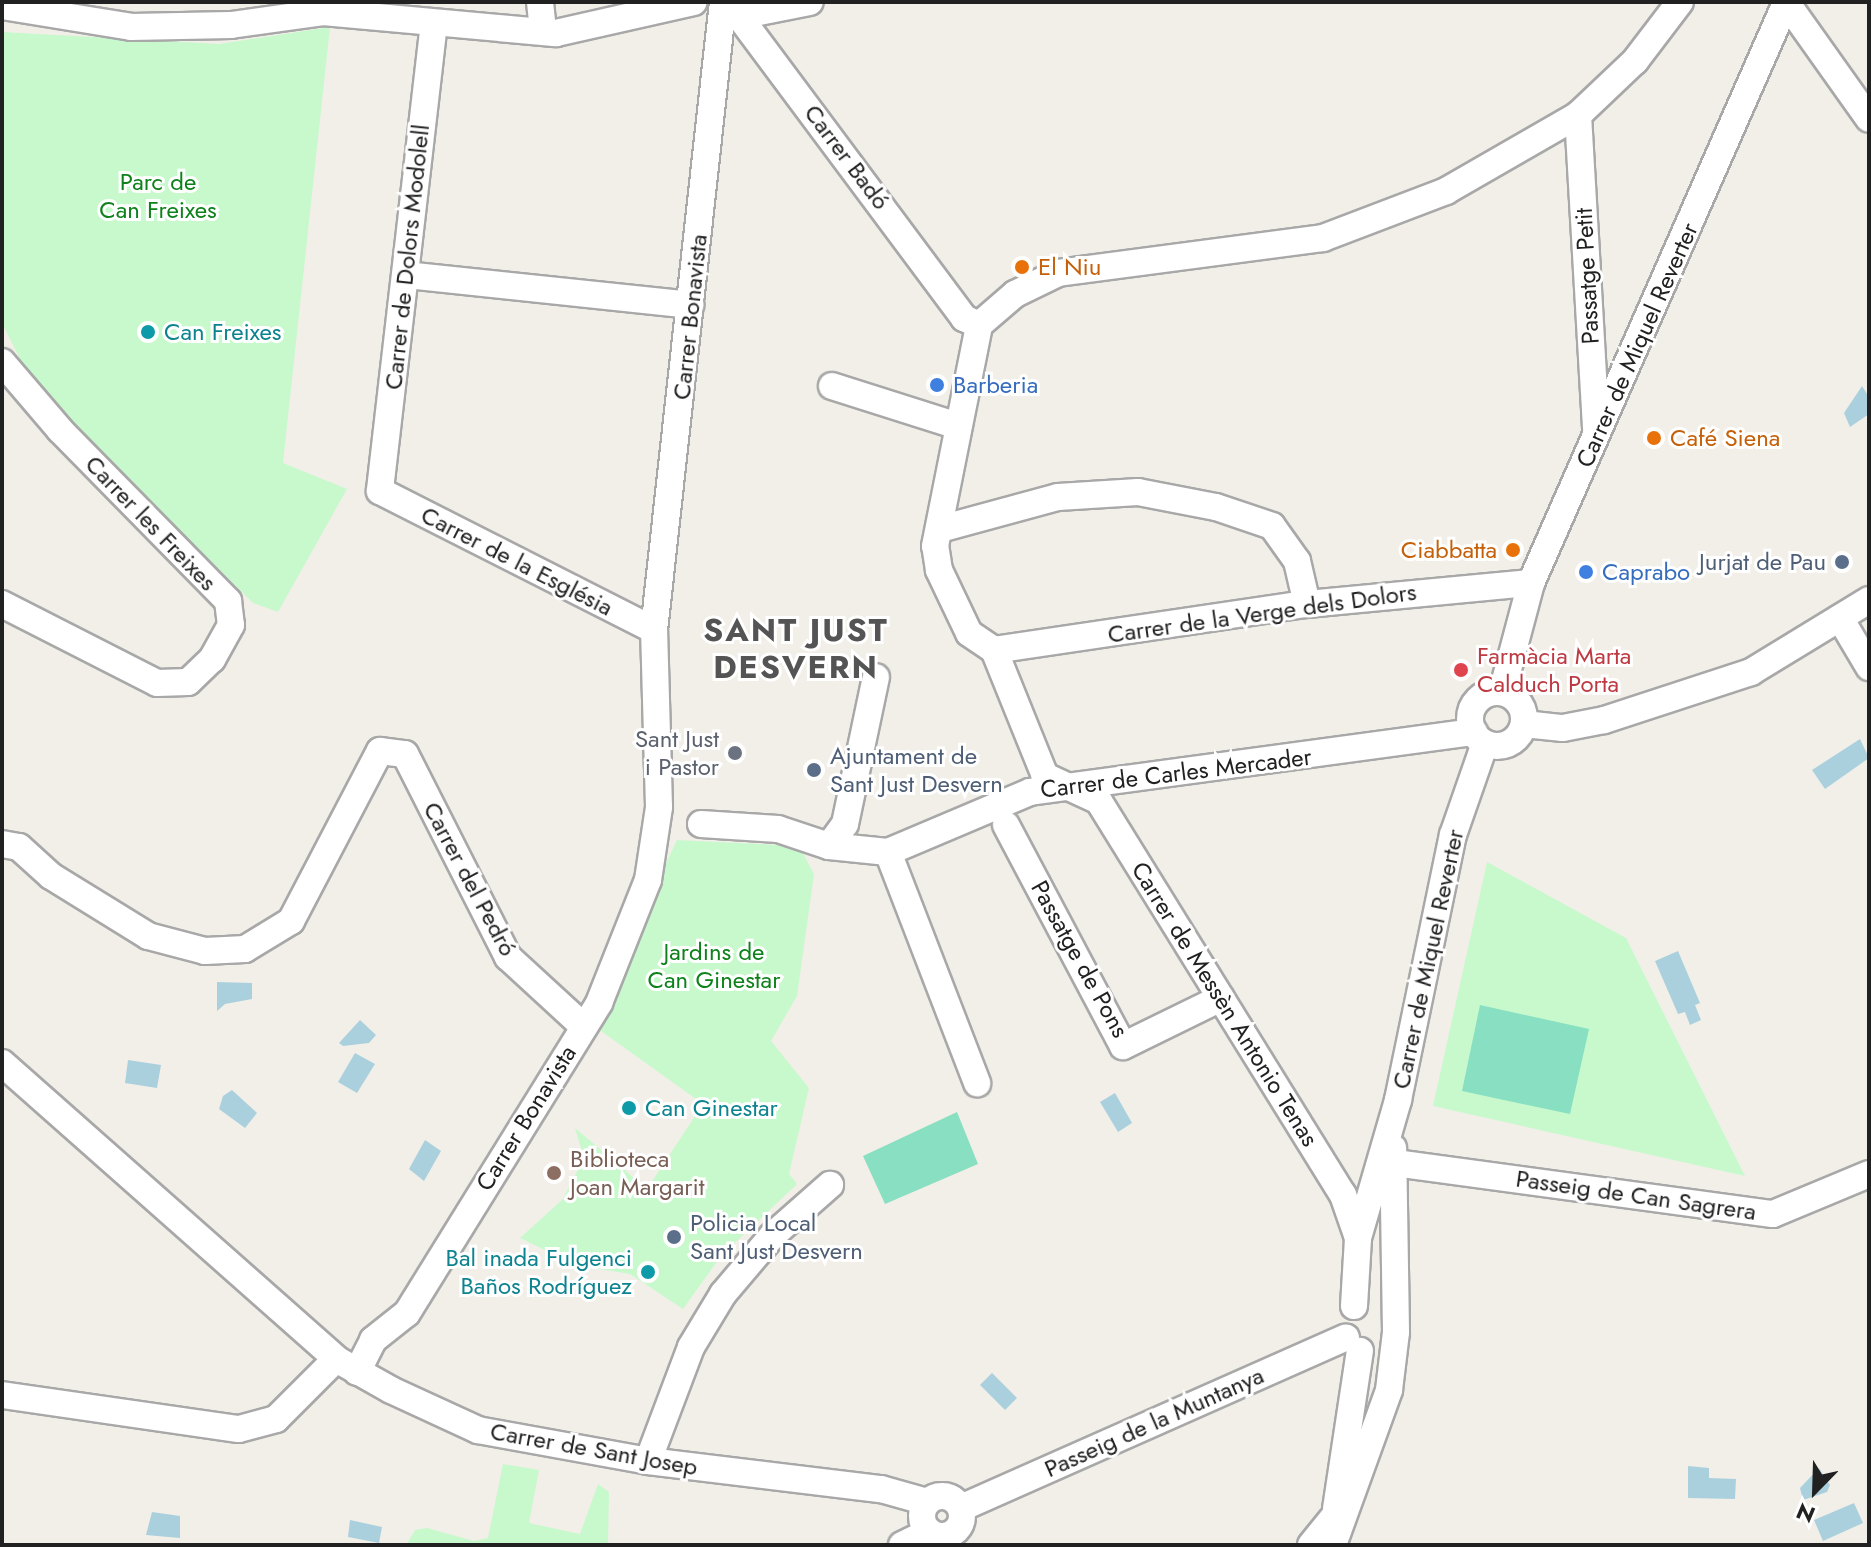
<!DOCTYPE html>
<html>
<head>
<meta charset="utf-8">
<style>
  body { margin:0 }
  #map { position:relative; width:1871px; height:1547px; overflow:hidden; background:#f2efe8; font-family:Jost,sans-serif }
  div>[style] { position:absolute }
  .park>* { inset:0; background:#c7f9cd }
  .pitch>* { inset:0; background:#88dfc1 }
  .water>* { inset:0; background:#aad0de }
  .roads { filter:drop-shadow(2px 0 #a8a8a8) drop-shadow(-2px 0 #a8a8a8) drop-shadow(0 2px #a8a8a8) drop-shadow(0 -2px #a8a8a8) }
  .minor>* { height:26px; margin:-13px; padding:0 13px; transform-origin:13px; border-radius:13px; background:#fff }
  .minor>.ring { margin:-13px; padding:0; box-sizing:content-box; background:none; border:26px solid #fff; border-radius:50% }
  .dots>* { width:22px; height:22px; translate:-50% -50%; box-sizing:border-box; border:4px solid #fff; border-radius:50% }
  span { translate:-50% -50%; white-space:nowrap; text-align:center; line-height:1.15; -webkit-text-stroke:6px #fff; paint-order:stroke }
  .street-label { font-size:24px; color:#212121 }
  .park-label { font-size:24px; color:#0d821b }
  .food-label { font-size:24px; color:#c56008 }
  .left { translate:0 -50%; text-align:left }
  .right { translate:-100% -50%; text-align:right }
  .culture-label { font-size:24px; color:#0d838f }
  .shop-label { font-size:24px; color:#366cbe }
  .service-label { font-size:24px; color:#4e5e75 }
  .health-label { font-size:24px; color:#be3a42 }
  .worship-label { font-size:24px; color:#5b616d }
  .education-label { font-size:24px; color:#785e54 }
  .district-label { font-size:32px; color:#545454; font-weight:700; letter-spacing:2px }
  .frame { position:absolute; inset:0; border:4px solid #212121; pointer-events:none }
  .north { position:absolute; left:1775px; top:1451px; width:80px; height:80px; -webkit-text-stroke:6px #fff; paint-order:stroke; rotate:203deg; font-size:22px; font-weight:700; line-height:32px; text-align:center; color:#212121 }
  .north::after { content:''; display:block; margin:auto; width:28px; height:36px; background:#212121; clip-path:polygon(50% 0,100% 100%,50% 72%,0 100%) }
</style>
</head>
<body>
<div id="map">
  <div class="park">
    <div style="clip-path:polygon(330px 27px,283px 463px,347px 489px,278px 612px,253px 603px,32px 383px,2px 323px,2px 32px,219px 44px)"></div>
    <div style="clip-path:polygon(677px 840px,799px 846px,814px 874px,797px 996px,771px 1041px,809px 1088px,789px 1174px,797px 1184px,721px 1256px,683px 1309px,630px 1274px,576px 1265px,520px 1238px,563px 1199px,584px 1158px,575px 1128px,647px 1189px,703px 1104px,601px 1031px,629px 942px)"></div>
    <div style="clip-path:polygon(1487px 862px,1626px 938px,1745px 1176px,1433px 1106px)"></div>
    <div style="clip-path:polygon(503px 1464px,539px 1470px,529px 1523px,580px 1534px,598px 1484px,609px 1492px,608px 1545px,406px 1545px,415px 1530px,427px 1528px,474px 1541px,488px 1538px)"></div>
  </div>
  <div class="pitch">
    <div style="clip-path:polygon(1480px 1005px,1589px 1029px,1570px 1114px,1462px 1091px)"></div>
    <div style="clip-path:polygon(957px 1112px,978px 1164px,885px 1204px,863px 1156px)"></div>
  </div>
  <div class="water">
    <div style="clip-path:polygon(1862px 386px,1869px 397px,1869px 414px,1850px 427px,1844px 413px)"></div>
    <div style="clip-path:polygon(1860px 739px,1869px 758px,1825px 789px,1812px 770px)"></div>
    <div style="clip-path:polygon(1678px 951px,1700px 1003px,1695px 1005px,1701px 1020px,1690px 1025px,1685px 1012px,1678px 1014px,1655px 961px)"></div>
    <div style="clip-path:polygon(217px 982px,252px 983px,252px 999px,225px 1004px,217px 1011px)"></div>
    <div style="clip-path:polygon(360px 1020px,376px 1035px,369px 1043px,343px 1046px,339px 1043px)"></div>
    <div style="clip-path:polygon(355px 1053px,375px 1064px,357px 1093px,338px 1082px)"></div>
    <div style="clip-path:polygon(128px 1060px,161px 1065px,157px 1088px,125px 1083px)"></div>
    <div style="clip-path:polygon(232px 1090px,257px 1113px,245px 1128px,219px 1109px,223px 1096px)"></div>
    <div style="clip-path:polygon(1115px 1093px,1132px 1123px,1118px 1132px,1100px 1102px)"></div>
    <div style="clip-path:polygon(425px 1140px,441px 1151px,424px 1181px,409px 1169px)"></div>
    <div style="clip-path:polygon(992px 1373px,1017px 1398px,1005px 1410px,980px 1385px)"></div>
    <div style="clip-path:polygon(1688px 1466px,1709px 1468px,1709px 1478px,1736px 1479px,1735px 1499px,1688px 1498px)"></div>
    <div style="clip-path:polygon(1819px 1468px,1830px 1485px,1827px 1492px,1803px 1500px,1800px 1488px)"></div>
    <div style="clip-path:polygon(1854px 1503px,1863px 1523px,1823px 1541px,1814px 1520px)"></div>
    <div style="clip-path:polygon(152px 1512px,180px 1516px,180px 1538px,146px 1535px)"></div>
    <div style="clip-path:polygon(350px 1520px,382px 1527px,379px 1543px,348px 1537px)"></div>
  </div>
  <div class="roads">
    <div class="minor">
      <div style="left:540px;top:2px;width:28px;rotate:84deg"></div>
      <div style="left:723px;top:2px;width:21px;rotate:41deg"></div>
      <div style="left:739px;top:16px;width:377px;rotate:53.3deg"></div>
      <div style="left:964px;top:318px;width:17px;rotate:25deg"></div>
      <div style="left:1786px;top:2px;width:143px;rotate:54.6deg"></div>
      <div style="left:2px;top:6px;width:131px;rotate:9.2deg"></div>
      <div style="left:131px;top:27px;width:100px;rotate:-1.1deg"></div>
      <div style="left:231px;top:25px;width:93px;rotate:-8deg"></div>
      <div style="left:323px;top:12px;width:234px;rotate:5.2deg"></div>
      <div style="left:556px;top:33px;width:141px;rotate:-12.7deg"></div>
      <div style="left:739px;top:16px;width:72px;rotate:-11.2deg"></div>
      <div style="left:434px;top:23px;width:471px;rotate:96.6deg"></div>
      <div style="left:380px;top:491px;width:307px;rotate:26.9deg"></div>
      <div style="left:1578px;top:115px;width:317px;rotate:86.7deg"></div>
      <div style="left:406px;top:275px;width:286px;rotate:6deg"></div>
      <div style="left:2px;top:362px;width:89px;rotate:49.5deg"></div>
      <div style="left:60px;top:430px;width:240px;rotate:45.5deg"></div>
      <div style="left:228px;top:601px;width:24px;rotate:83deg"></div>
      <div style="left:231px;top:625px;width:39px;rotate:119deg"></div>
      <div style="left:212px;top:659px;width:33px;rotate:136deg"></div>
      <div style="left:188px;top:682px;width:31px;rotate:178deg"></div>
      <div style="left:157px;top:683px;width:174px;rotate:-153deg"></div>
      <div style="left:832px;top:386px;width:132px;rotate:17.6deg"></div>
      <div style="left:940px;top:529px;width:122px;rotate:-15.2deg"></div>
      <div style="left:1058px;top:497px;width:80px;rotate:-3.6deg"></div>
      <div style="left:1138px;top:492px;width:79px;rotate:10.9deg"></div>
      <div style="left:1216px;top:507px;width:59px;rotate:18.7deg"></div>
      <div style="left:1272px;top:526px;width:43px;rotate:54.5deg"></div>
      <div style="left:1297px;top:561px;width:44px;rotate:76.9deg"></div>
      <div style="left:1840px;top:618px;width:57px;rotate:59.4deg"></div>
      <div style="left:994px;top:650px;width:316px;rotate:-8.4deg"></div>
      <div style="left:1307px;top:604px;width:225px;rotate:-5.4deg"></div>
      <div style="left:1502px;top:692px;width:113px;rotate:-75.1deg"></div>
      <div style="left:1531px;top:583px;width:634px;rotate:-66.27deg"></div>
      <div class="ring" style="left:1470px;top:692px;width:28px;height:28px"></div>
      <div style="left:1524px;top:724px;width:39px;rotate:6deg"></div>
      <div style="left:1563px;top:728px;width:42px;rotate:-11deg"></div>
      <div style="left:1604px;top:720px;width:155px;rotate:-18.1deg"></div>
      <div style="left:1751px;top:672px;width:138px;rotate:-31.4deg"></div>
      <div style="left:701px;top:824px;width:77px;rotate:3.7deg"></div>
      <div style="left:778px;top:829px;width:54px;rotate:18.4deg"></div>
      <div style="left:829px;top:846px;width:59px;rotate:5.8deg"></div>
      <div style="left:888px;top:852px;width:154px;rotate:-22.9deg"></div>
      <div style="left:1030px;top:792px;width:448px;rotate:-7.7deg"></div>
      <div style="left:1006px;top:825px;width:250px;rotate:62.1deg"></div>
      <div style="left:1123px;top:1046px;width:109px;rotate:-26.1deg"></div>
      <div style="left:2px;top:844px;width:17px;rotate:10deg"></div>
      <div style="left:19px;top:847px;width:43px;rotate:42.2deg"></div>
      <div style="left:51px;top:876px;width:114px;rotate:31.7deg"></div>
      <div style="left:148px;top:936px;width:59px;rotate:14.7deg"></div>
      <div style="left:205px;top:951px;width:40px;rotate:-2.9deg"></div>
      <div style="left:245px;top:949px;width:54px;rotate:-31.3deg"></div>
      <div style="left:291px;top:921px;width:192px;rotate:-62.4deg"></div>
      <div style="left:380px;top:751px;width:25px;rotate:7deg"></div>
      <div style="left:405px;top:754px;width:228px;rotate:63.1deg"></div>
      <div style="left:508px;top:957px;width:102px;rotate:42.6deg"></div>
      <div style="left:829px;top:846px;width:27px;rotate:-54deg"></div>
      <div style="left:845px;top:824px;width:150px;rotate:-78.1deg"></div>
      <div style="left:888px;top:852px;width:248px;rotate:68.9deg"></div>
      <div style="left:2px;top:1063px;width:446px;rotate:41.5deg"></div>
      <div style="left:336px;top:1359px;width:63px;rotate:29.4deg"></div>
      <div style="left:391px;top:1390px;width:96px;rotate:24.7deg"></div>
      <div style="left:478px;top:1430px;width:173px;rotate:10.3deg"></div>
      <div style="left:648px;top:1461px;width:235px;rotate:6.9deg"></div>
      <div style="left:881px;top:1489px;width:48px;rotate:15.8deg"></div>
      <div style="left:1395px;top:1163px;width:381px;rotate:7.7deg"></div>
      <div style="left:1773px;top:1214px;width:104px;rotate:-22.6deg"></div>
      <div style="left:1358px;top:1238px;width:46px;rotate:-109.2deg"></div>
      <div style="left:1343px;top:1195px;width:463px;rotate:-121.8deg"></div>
      <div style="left:1099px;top:801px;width:60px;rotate:-155.2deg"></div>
      <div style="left:1045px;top:776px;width:136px;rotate:-112deg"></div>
      <div style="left:994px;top:650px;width:30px;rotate:-146deg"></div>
      <div style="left:969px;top:633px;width:70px;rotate:-115.5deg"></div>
      <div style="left:939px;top:570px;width:24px;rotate:-99deg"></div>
      <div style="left:935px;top:546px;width:225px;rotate:-78.7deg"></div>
      <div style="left:979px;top:325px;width:48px;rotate:-40.7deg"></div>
      <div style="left:1015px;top:294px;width:48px;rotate:-26deg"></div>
      <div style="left:1058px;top:273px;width:267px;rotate:-7.5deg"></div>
      <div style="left:1323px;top:238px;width:132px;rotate:-20.9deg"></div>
      <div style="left:1446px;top:191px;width:152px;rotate:-29.9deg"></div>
      <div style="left:1578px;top:115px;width:79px;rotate:-43.5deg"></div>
      <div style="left:1635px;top:61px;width:74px;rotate:-52.7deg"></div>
      <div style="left:1354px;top:1306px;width:68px;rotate:-86.6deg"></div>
      <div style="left:1358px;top:1238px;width:144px;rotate:-73.8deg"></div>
      <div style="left:1398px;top:1100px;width:271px;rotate:-78.3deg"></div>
      <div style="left:1453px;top:835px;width:97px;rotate:-70.8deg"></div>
      <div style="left:357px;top:1372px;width:36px;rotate:-63deg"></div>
      <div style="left:373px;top:1340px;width:43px;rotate:-38.5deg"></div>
      <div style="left:407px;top:1313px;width:365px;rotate:-58.2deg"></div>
      <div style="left:599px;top:1003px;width:132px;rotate:-68.3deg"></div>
      <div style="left:648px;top:880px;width:74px;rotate:-81.4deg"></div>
      <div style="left:659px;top:807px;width:177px;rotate:-91.6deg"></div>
      <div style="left:654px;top:630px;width:632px;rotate:-83.73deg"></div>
      <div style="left:2px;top:1395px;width:239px;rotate:8.2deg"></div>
      <div style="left:239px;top:1429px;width:38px;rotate:-15deg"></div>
      <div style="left:276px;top:1419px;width:85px;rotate:-45deg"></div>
      <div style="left:648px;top:1461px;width:122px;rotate:-69.3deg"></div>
      <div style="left:691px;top:1347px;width:62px;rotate:-58.9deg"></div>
      <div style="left:723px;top:1294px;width:77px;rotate:-49.7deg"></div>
      <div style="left:773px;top:1235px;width:76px;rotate:-41.3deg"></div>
      <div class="ring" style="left:922px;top:1496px;width:14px;height:14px"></div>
      <div style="left:961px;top:1508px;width:421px;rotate:-23.9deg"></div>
      <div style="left:1336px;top:1509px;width:160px;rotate:-81.4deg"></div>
      <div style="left:902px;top:1545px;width:30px;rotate:-26deg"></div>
      <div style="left:1311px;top:1545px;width:38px;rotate:-51deg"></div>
      <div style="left:1333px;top:1545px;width:165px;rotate:-70.1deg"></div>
      <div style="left:1389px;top:1390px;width:58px;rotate:-83.1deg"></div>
      <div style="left:1396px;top:1332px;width:184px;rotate:-90.9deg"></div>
    </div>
  </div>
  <div class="dots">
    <div style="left:1022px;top:267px;background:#e8710a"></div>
    <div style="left:148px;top:332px;background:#0f9aa8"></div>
    <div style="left:937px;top:385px;background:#3f7fe0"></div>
    <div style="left:1654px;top:438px;background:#e8710a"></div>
    <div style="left:1513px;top:550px;background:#e8710a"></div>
    <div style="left:1842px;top:562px;background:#5c6f8a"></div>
    <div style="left:1586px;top:572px;background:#3f7fe0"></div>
    <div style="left:1461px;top:670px;background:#e0444e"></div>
    <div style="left:735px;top:753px;background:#6b7280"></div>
    <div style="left:814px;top:770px;background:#5c6f8a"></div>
    <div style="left:629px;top:1108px;background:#0f9aa8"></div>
    <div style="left:554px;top:1173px;background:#8d6e63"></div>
    <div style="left:674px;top:1237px;background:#5c6f8a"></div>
    <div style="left:648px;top:1272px;background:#0f9aa8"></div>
  </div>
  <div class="street-label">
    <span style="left:847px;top:157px;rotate:53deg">Carrer Badó</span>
    <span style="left:407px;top:257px;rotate:-84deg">Carrer de Dolors Modolell</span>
    <span style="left:1587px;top:276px;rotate:-93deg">Passatge Petit</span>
    <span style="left:690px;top:317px;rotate:-84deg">Carrer Bonavista</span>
    <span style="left:1637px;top:345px;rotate:-66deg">Carrer de Miquel Reverter</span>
    <span style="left:151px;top:523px;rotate:46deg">Carrer les Freixes</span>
    <span style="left:517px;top:561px;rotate:27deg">Carrer de la Església</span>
    <span style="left:1262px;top:613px;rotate:-8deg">Carrer de la Verge dels Dolors</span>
    <span style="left:1176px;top:773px;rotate:-7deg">Carrer de Carles Mercader</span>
    <span style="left:470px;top:879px;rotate:62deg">Carrer del Pedró</span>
    <span style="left:1080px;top:959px;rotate:61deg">Passatge de Pons</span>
    <span style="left:1428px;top:959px;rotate:-78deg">Carrer de Miquel Reverter</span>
    <span style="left:1225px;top:1004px;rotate:58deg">Carrer de Messèn Antonio Tenas</span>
    <span style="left:526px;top:1118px;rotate:-58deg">Carrer Bonavista</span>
    <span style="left:1636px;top:1195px;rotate:8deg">Passeig de Can Sagrera</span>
    <span style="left:1154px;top:1422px;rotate:-24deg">Passeig de la Muntanya</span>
    <span style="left:594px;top:1449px;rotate:10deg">Carrer de Sant Josep</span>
  </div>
  <div class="park-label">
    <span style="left:158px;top:196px">Parc de<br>Can Freixes</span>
    <span style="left:714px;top:966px">Jardins de<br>Can Ginestar</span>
  </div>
  <div class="food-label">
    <span class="left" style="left:1038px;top:267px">El Niu</span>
    <span class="left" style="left:1670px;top:438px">Café Siena</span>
    <span class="right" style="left:1497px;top:550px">Ciabbatta</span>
  </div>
  <div class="culture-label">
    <span class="left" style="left:164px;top:332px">Can Freixes</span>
    <span class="left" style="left:645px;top:1108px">Can Ginestar</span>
    <span class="right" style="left:632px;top:1272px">Bal inada Fulgenci<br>Baños Rodríguez</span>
  </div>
  <div class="shop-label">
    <span class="left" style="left:953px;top:385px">Barberia</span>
    <span class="left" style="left:1602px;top:572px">Caprabo</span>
  </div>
  <div class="service-label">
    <span class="right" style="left:1826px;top:562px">Jurjat de Pau</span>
    <span class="left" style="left:830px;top:770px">Ajuntament de<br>Sant Just Desvern</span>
    <span class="left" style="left:690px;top:1237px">Policia Local<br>Sant Just Desvern</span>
  </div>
  <div class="health-label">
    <span class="left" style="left:1477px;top:670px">Farmàcia Marta<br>Calduch Porta</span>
  </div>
  <div class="worship-label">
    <span class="right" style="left:719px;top:753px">Sant Just<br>i Pastor</span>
  </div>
  <div class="education-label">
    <span class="left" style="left:570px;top:1173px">Biblioteca<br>Joan Margarit</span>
  </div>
  <div class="district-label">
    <span style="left:796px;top:649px">SANT JUST<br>DESVERN</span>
  </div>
  <div class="frame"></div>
  <div class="north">N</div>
</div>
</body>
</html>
